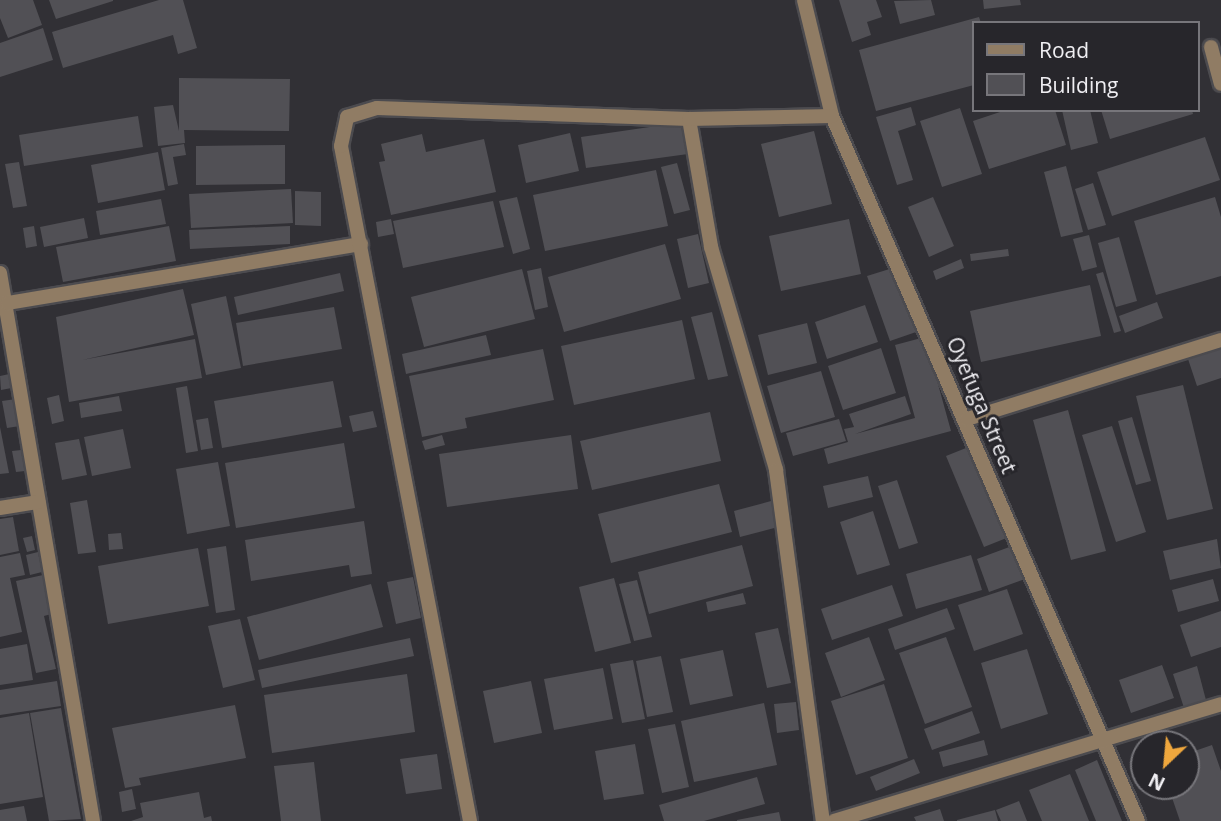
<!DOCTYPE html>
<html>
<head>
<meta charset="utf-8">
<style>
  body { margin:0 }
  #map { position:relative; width:1221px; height:821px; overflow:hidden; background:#313035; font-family:"Open Sans",sans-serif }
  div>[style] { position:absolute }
  .building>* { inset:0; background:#515055 }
  .roads { filter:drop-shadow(2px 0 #4c4b4f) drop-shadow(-2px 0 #4c4b4f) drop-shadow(0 2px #4c4b4f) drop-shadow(0 -2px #4c4b4f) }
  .street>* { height:14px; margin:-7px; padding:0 7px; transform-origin:7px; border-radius:7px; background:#907c64 }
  span { translate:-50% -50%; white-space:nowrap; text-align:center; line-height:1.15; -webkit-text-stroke:6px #27262b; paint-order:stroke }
  .street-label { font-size:21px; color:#efeef2 }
  .legend { position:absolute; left:972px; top:21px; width:228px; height:91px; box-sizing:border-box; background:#27262b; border:2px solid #77767b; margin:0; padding:9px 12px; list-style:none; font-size:21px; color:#efeef2 }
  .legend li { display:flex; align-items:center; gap:14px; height:35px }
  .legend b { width:35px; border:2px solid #77767b }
  .north { position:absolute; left:1130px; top:730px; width:70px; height:70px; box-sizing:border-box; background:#27262b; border:2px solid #77767b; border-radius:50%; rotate:206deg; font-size:19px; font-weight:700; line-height:28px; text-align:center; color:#efeef2 }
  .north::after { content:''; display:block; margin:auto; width:24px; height:32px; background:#efa73d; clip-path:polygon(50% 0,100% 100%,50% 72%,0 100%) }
</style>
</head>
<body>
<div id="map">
  <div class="building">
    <div style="clip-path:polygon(0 0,33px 0,42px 25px,8px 38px,0 18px)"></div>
    <div style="clip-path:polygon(49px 0,113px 0,113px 1px,56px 19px)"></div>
    <div style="clip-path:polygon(159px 0,183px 0,197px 48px,178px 54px,173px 35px,63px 68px,52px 32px)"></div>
    <div style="clip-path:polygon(839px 0,876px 0,882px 17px,867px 22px,871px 35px,852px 42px)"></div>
    <div style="clip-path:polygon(931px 0,935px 15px,900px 24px,894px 1px)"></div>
    <div style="clip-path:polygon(983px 0,1020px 0,1021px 5px,984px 9px)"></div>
    <div style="clip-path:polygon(979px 17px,981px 23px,974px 23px,974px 85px,876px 111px,859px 50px)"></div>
    <div style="clip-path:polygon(43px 28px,53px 60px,0 77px,0 43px)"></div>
    <div style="clip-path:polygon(179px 78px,290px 79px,289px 131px,184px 130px,185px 143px,158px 146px,154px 107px,173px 105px,179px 131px)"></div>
    <div style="clip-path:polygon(911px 107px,916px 125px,898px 131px,913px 180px,897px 185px,876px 117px)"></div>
    <div style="clip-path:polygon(960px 108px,982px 174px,942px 187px,920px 121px)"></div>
    <div style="clip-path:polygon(1006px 110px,1055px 110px,1066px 145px,989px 169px,973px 121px)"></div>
    <div style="clip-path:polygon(1062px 110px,1090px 110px,1098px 143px,1071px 150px)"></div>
    <div style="clip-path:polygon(1101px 110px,1192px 110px,1193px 114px,1110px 139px)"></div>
    <div style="clip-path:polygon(138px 116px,143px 147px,24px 166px,19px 135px)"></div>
    <div style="clip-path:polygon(684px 122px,688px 154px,586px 168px,581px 137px)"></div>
    <div style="clip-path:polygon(814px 131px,832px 204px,779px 217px,761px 144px)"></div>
    <div style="clip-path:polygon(570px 133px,579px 171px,526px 183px,518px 145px)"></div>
    <div style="clip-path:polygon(422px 134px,426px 152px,484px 139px,496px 192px,391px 215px,379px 162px,385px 161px,381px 144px)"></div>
    <div style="clip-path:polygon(1205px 137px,1220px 180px,1112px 216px,1097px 172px)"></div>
    <div style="clip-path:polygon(184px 144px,186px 155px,173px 157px,178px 184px,168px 186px,161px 148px)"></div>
    <div style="clip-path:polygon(285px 145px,285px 184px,196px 185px,196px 146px)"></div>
    <div style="clip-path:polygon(158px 152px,165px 190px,98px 203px,91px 165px)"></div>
    <div style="clip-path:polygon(19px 162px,27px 206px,13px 208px,5px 164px)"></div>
    <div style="clip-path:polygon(677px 163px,690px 210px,674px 214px,661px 167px)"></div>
    <div style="clip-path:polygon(1066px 166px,1083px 232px,1061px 237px,1044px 172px)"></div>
    <div style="clip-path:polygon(656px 170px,668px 226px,545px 251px,533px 195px)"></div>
    <div style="clip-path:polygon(1093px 183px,1106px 225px,1088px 230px,1075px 189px)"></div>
    <div style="clip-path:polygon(291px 189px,293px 223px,191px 228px,189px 194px)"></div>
    <div style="clip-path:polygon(295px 191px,321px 192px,321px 226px,295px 225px)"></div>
    <div style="clip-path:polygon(517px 197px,530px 249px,513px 254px,499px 201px)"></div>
    <div style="clip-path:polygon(933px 197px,954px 246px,929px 257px,908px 207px)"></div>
    <div style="clip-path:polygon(1215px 197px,1221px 217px,1221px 276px,1156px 295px,1134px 221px)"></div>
    <div style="clip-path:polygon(161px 199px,166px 224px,100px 235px,96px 211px)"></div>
    <div style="clip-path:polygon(493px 201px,504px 247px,403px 268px,393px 221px)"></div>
    <div style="clip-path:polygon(84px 218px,88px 238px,44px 247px,40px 227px)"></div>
    <div style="clip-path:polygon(391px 219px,394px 234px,378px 237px,376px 222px)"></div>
    <div style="clip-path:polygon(849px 219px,861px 274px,781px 291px,769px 236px)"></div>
    <div style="clip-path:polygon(34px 226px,37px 246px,26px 248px,23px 228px)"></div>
    <div style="clip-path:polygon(169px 226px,176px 261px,63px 282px,56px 247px)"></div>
    <div style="clip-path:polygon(290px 226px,290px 244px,190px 249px,189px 230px)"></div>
    <div style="clip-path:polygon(698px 234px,709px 283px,688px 288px,677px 239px)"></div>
    <div style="clip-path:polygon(1089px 235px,1097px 267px,1082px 271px,1073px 239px)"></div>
    <div style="clip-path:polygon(1119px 237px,1137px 301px,1116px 307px,1098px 243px)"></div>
    <div style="clip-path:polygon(665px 244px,681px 299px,564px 332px,548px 277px)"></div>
    <div style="clip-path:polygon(1008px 249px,1009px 256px,971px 261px,970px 254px)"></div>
    <div style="clip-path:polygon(961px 259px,964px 268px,936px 280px,933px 271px)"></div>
    <div style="clip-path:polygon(896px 267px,919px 331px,890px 341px,867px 276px)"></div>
    <div style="clip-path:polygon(541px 268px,548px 307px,535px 310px,527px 271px)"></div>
    <div style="clip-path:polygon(522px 269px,535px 319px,424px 347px,411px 297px)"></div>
    <div style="clip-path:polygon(1103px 272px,1121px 331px,1114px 333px,1096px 274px)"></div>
    <div style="clip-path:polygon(340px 273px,344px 291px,238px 315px,234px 297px)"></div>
    <div style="clip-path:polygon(1090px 285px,1101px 336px,981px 362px,970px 311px)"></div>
    <div style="clip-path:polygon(183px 289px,194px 335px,82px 360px,195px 339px,202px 378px,69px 402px,56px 317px)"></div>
    <div style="clip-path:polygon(226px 296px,241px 368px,206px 375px,191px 304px)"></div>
    <div style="clip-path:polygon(1157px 302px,1163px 318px,1125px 333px,1119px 316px)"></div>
    <div style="clip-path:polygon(865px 305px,878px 342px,827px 359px,815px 322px)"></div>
    <div style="clip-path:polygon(334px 307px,342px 349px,243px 366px,236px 323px)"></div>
    <div style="clip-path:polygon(712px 312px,728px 376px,708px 380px,691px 317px)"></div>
    <div style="clip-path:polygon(682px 320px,695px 379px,574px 405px,561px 346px)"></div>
    <div style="clip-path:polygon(807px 323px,817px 363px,768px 375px,758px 335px)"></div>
    <div style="clip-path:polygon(486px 335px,491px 355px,406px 374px,402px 354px)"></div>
    <div style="clip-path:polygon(925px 337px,951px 431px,828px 464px,824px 449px,848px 442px,844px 429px,854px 427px,849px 414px,905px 396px,911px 414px,855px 434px,915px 418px,895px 345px)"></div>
    <div style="clip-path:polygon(881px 348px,896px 393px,843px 410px,828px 366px)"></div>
    <div style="clip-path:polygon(1221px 348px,1221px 378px,1197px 386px,1188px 359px)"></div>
    <div style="clip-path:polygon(543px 349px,554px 400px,465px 418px,467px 428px,422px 437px,409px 376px)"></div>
    <div style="clip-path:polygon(821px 371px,835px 417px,781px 433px,767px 386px)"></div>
    <div style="clip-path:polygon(14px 373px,17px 387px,1px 390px,0 376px)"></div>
    <div style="clip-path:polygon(333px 381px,342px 427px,222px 448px,214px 401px)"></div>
    <div style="clip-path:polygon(1183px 385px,1213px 509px,1167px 520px,1136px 396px)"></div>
    <div style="clip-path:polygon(187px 386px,198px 451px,186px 453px,176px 388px)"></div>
    <div style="clip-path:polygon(59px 395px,64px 421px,52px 424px,47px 398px)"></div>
    <div style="clip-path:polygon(119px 396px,122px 411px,81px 418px,79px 403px)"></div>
    <div style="clip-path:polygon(16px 399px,20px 426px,7px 428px,2px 401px)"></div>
    <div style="clip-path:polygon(1068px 410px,1106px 551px,1071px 560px,1033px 420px)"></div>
    <div style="clip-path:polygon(373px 411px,377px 427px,353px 432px,349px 416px)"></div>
    <div style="clip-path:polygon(710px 412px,721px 461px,592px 490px,580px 441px)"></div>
    <div style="clip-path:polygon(1132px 417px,1151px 481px,1136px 485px,1118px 421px)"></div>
    <div style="clip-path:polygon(208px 418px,213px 448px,201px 450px,196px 420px)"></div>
    <div style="clip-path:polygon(839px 419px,846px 441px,793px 456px,786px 433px)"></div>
    <div style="clip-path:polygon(1112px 426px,1146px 532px,1116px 542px,1082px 435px)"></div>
    <div style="clip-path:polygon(0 427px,9px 473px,0 474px)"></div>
    <div style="clip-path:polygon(123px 429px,131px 468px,92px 476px,84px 437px)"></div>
    <div style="clip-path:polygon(442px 435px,445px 445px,425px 450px,422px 441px)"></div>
    <div style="clip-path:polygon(571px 435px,578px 489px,447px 507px,439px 454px)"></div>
    <div style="clip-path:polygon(79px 439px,87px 475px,62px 480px,55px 443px)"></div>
    <div style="clip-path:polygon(344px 443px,355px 508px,236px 528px,225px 463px)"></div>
    <div style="clip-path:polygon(971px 446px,1009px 537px,984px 547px,946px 456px)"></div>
    <div style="clip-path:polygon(21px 450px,25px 471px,16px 472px,12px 451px)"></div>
    <div style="clip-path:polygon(218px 462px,230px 526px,187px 534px,176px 469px)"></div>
    <div style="clip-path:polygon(868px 476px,873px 497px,828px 508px,823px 486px)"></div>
    <div style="clip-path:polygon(897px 480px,918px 543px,899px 549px,878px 486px)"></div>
    <div style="clip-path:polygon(719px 484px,732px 532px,611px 563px,598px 514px)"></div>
    <div style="clip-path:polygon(87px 500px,96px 552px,78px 554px,70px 503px)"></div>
    <div style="clip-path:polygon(771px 501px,778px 527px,740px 537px,734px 511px)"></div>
    <div style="clip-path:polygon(873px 511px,890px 565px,857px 575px,840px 522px)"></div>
    <div style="clip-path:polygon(13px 517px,19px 551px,0 555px,0 519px)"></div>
    <div style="clip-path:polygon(364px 521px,372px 574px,351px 577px,349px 565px,251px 581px,245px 540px)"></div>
    <div style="clip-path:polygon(121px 533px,123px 549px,109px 550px,108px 534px)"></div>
    <div style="clip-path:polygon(32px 536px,35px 550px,27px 552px,23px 538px)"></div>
    <div style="clip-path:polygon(1217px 539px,1221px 568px,1170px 580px,1163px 551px)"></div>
    <div style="clip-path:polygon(742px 545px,753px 586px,649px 614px,638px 572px)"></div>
    <div style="clip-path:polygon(226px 546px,235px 610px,216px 613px,207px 549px)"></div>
    <div style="clip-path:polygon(1012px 546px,1025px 579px,989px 592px,977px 559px)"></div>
    <div style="clip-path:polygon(198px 548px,209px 606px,108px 624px,98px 566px)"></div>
    <div style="clip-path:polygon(38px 552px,42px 572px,30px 575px,26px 555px)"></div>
    <div style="clip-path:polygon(20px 553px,25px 575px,10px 578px,22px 632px,0 637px,0 557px)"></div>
    <div style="clip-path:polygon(971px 555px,982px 590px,916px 609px,906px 574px)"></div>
    <div style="clip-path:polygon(43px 575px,51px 614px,44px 616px,56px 669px,36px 673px,16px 581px)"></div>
    <div style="clip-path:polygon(413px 577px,421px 618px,396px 624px,387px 582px)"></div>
    <div style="clip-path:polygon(614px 578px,631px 643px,595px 652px,579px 587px)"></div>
    <div style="clip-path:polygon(1213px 579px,1219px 601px,1178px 612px,1172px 590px)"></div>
    <div style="clip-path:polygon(637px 580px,652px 637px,634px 641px,619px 584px)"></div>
    <div style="clip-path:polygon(371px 584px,383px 627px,259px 660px,247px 617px)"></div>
    <div style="clip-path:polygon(892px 585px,903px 616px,832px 640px,821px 609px)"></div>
    <div style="clip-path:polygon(1007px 589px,1023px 634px,974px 651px,958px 605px)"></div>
    <div style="clip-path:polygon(743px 593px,746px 604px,708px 612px,706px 602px)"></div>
    <div style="clip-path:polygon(947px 608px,955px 629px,895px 650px,888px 629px)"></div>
    <div style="clip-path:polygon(1221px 611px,1221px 647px,1191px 657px,1180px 625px)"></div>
    <div style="clip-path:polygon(240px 619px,255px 680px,223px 688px,208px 626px)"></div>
    <div style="clip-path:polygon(778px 628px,791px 683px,767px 688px,755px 633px)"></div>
    <div style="clip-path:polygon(869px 637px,885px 680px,841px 697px,825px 653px)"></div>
    <div style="clip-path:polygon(946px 637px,972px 707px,925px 724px,899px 653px)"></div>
    <div style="clip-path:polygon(410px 638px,414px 656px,262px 688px,258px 670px)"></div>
    <div style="clip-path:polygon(27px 644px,33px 680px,0 685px,0 649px)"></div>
    <div style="clip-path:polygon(1027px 649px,1048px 714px,1001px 729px,981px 663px)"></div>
    <div style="clip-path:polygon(723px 650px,733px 696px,690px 705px,680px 659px)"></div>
    <div style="clip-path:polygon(661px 656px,673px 712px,647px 717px,636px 661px)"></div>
    <div style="clip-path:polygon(633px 660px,645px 719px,622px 723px,610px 664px)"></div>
    <div style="clip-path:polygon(1162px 665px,1174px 698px,1131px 713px,1119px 680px)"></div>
    <div style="clip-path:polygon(1197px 666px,1207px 704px,1185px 711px,1173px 674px)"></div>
    <div style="clip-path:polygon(603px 668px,613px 719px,554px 730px,544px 679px)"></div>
    <div style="clip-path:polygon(407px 674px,415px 732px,272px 753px,264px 695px)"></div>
    <div style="clip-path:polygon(57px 681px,61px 706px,0 715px,0 690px)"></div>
    <div style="clip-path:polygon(531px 681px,542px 733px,494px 743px,483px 691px)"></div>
    <div style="clip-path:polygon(884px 684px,908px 758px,856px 775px,831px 701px)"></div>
    <div style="clip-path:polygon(796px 702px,799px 730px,777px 733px,774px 704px)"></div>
    <div style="clip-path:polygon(764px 703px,777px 765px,694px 782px,681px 721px)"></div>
    <div style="clip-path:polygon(235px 705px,246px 758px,139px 778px,141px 785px,125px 788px,112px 728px)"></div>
    <div style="clip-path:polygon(61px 708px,81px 819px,49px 821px,30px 713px)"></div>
    <div style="clip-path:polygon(972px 711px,980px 733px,932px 750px,924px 729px)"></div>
    <div style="clip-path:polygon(29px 713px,43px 797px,0 804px,0 718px)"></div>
    <div style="clip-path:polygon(675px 724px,689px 787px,662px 793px,648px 729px)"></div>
    <div style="clip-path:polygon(984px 740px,988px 755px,943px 767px,939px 752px)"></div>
    <div style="clip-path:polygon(635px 744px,644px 794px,604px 800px,595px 751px)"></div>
    <div style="clip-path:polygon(1212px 745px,1221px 771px,1221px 821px,1180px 821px,1168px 786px,1186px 786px,1186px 754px)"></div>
    <div style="clip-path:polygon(437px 754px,442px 789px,406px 794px,400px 759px)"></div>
    <div style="clip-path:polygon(914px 759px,920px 773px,876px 791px,870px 777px)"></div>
    <div style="clip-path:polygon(1097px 760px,1122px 821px,1096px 821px,1075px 770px)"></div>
    <div style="clip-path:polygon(314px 762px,321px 821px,281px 821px,274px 766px)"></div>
    <div style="clip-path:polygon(1070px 774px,1089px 821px,1042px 821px,1029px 790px)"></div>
    <div style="clip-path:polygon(757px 777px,765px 804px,704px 821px,664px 821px,659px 805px)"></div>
    <div style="clip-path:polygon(132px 789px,136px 809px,122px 812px,119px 792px)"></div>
    <div style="clip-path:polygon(199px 792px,204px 818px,211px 816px,212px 821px,131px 821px,143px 817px,140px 803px)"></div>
    <div style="clip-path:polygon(1019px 801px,1027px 821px,1001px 821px,996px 810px)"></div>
    <div style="clip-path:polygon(24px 806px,27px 821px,0 821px,0 810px)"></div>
    <div style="clip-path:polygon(940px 809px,944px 821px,916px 821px,914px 817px)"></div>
    <div style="clip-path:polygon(995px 810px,998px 821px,957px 821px,957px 820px)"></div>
    <div style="clip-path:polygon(779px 812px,781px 821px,737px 821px,737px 820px)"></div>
  </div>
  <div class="roads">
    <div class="street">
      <div style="left:804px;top:0;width:119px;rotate:76.4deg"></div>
      <div style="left:832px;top:116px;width:769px;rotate:66.54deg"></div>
      <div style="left:1211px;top:47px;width:38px;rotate:75deg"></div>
      <div style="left:689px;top:119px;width:130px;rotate:80.2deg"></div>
      <div style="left:711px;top:247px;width:232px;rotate:73.7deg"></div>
      <div style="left:776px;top:470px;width:354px;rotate:82.4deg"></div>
      <div style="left:0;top:273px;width:556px;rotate:80.37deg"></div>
      <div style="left:8px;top:303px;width:358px;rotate:-9.5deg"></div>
      <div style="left:967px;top:419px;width:266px;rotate:-17.3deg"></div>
      <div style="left:0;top:508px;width:39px;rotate:-9deg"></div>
      <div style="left:470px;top:821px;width:687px;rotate:-100.82deg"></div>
      <div style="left:341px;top:146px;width:30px;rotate:-78deg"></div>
      <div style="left:347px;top:117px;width:31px;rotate:-17deg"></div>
      <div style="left:377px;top:108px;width:312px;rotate:2deg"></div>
      <div style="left:689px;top:119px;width:143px;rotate:-1.2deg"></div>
      <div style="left:834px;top:821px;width:404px;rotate:-16.8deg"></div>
    </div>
  </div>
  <div class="street-label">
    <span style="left:982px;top:405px;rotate:67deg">Oyefuga Street</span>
  </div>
  <ul class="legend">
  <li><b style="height:9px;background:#907c64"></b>Road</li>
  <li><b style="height:19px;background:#515055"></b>Building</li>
  </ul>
  <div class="north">N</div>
</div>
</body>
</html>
